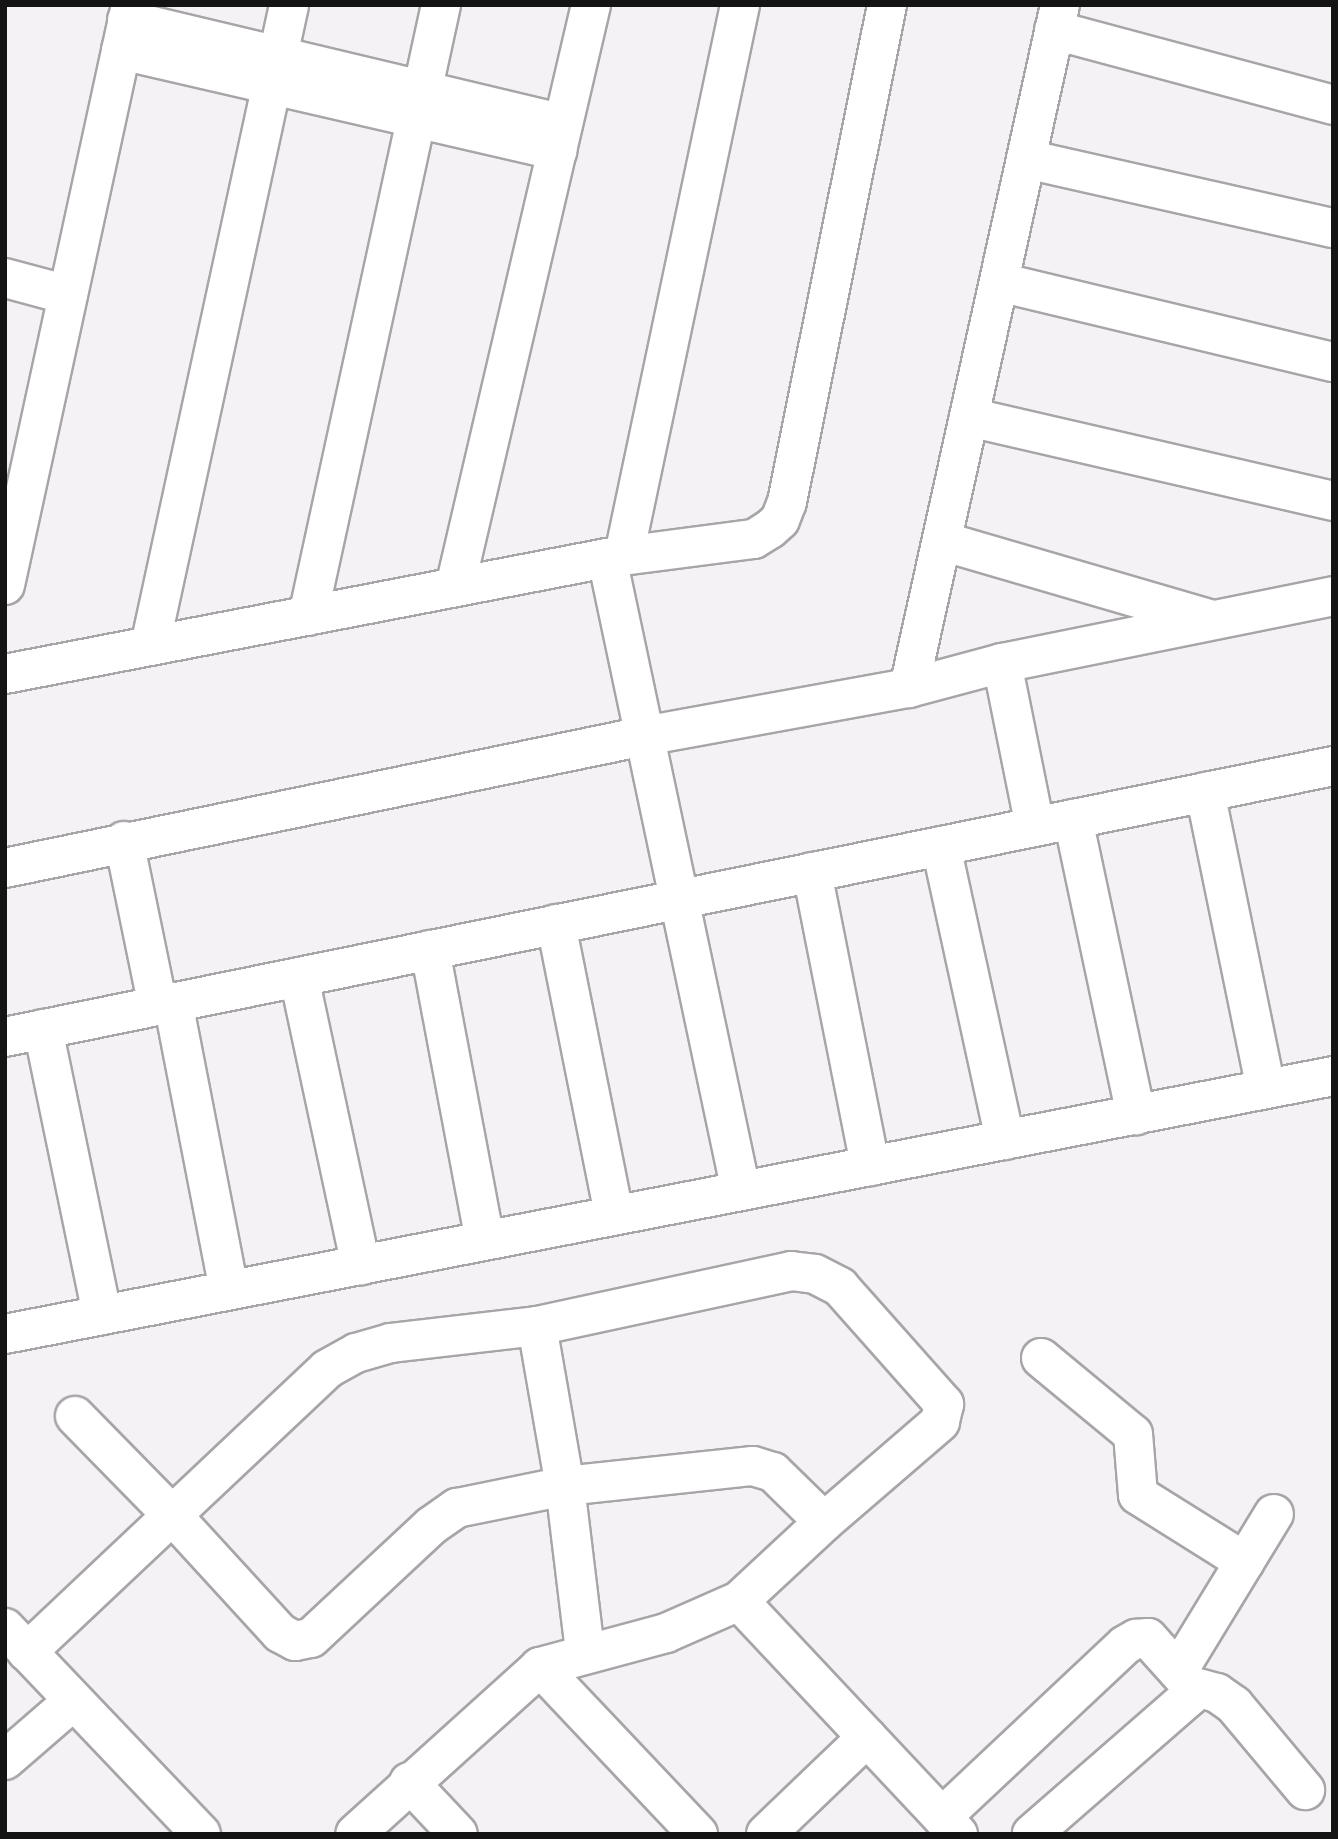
<!DOCTYPE html>
<html>
<head>
<meta charset="utf-8">
<style>
  body { margin:0 }
  #map { position:relative; width:1338px; height:1839px; overflow:hidden; background:#f5f2f5; font-family:"Open Sans",sans-serif }
  div>[style] { position:absolute }
  .roads { filter:drop-shadow(2px 0 #a8a5a8) drop-shadow(-2px 0 #a8a5a8) drop-shadow(0 2px #a8a5a8) drop-shadow(0 -2px #a8a5a8) }
  .minor>* { height:38px; margin:-19px; padding:0 19px; transform-origin:19px; border-radius:19px; background:#fff }
  span { translate:-50% -50%; white-space:nowrap; text-align:center; line-height:1.15; -webkit-text-stroke:6px #fff; paint-order:stroke }
  .frame { position:absolute; inset:0; border:7px solid #141414; pointer-events:none }
</style>
</head>
<body>
<div id="map">
  <div class="roads">
    <div class="minor">
      <div style="left:127px;top:20px;width:448px;rotate:13.4deg"></div>
      <div style="left:1054px;top:30px;width:289px;rotate:15deg"></div>
      <div style="left:121px;top:50px;width:448px;rotate:13deg"></div>
      <div style="left:1026px;top:159px;width:315px;rotate:12.7deg"></div>
      <div style="left:5px;top:278px;width:65px;rotate:15.1deg"></div>
      <div style="left:999px;top:282px;width:343px;rotate:13.5deg"></div>
      <div style="left:969px;top:417px;width:374px;rotate:13deg"></div>
      <div style="left:942px;top:541px;width:278px;rotate:16.3deg"></div>
      <div style="left:624px;top:555px;width:562px;rotate:-78.09deg"></div>
      <div style="left:607px;top:558px;width:647px;rotate:78.05deg"></div>
      <div style="left:5px;top:585px;width:594px;rotate:-77.74deg"></div>
      <div style="left:455px;top:587px;width:598px;rotate:-76.85deg"></div>
      <div style="left:308px;top:616px;width:625px;rotate:-77.72deg"></div>
      <div style="left:150px;top:646px;width:656px;rotate:-77.76deg"></div>
      <div style="left:1002px;top:663px;width:167px;rotate:78.6deg"></div>
      <div style="left:5px;top:674px;width:613px;rotate:-10.91deg"></div>
      <div style="left:607px;top:558px;width:148px;rotate:-7.4deg"></div>
      <div style="left:754px;top:539px;width:19px;rotate:-32deg"></div>
      <div style="left:770px;top:529px;width:13px;rotate:-42deg"></div>
      <div style="left:780px;top:520px;width:19px;rotate:-69deg"></div>
      <div style="left:787px;top:502px;width:507px;rotate:-78.62deg"></div>
      <div style="left:909px;top:688px;width:699px;rotate:-77.53deg"></div>
      <div style="left:1205px;top:792px;width:303px;rotate:78.4deg"></div>
      <div style="left:1073px;top:819px;width:303px;rotate:78deg"></div>
      <div style="left:124px;top:841px;width:168px;rotate:78.4deg"></div>
      <div style="left:941px;top:846px;width:301px;rotate:77.7deg"></div>
      <div style="left:5px;top:868px;width:652px;rotate:-11.67deg"></div>
      <div style="left:644px;top:736px;width:269px;rotate:-10.3deg"></div>
      <div style="left:909px;top:688px;width:96px;rotate:-15deg"></div>
      <div style="left:1002px;top:663px;width:338px;rotate:-11.4deg"></div>
      <div style="left:812px;top:872px;width:300px;rotate:78.8deg"></div>
      <div style="left:556px;top:924px;width:297px;rotate:78.7deg"></div>
      <div style="left:430px;top:950px;width:295px;rotate:79.3deg"></div>
      <div style="left:299px;top:977px;width:295px;rotate:77.9deg"></div>
      <div style="left:173px;top:1002px;width:293px;rotate:79deg"></div>
      <div style="left:43px;top:1029px;width:292px;rotate:78.3deg"></div>
      <div style="left:5px;top:1037px;width:1355px;rotate:-11.53deg"></div>
      <div style="left:537px;top:1326px;width:162px;rotate:80.1deg"></div>
      <div style="left:565px;top:1486px;width:167px;rotate:83.1deg"></div>
      <div style="left:5px;top:1334px;width:1353px;rotate:-10.99deg"></div>
      <div style="left:1041px;top:1358px;width:119px;rotate:39.6deg"></div>
      <div style="left:1133px;top:1434px;width:61px;rotate:85.3deg"></div>
      <div style="left:1138px;top:1495px;width:126px;rotate:32.1deg"></div>
      <div style="left:75px;top:1416px;width:139px;rotate:45.6deg"></div>
      <div style="left:172px;top:1515px;width:160px;rotate:47.5deg"></div>
      <div style="left:280px;top:1633px;width:17px;rotate:28deg"></div>
      <div style="left:295px;top:1641px;width:16px;rotate:-11deg"></div>
      <div style="left:311px;top:1638px;width:164px;rotate:-43deg"></div>
      <div style="left:431px;top:1526px;width:32px;rotate:-35deg"></div>
      <div style="left:457px;top:1508px;width:110px;rotate:-11.5deg"></div>
      <div style="left:565px;top:1486px;width:189px;rotate:-6.1deg"></div>
      <div style="left:753px;top:1466px;width:21px;rotate:17deg"></div>
      <div style="left:773px;top:1472px;width:71px;rotate:44.4deg"></div>
      <div style="left:739px;top:1601px;width:320px;rotate:46.8deg"></div>
      <div style="left:5px;top:1628px;width:284px;rotate:46.4deg"></div>
      <div style="left:27px;top:1652px;width:412px;rotate:-43.3deg"></div>
      <div style="left:327px;top:1369px;width:33px;rotate:-29deg"></div>
      <div style="left:356px;top:1353px;width:36px;rotate:-16deg"></div>
      <div style="left:391px;top:1343px;width:147px;rotate:-6.6deg"></div>
      <div style="left:537px;top:1326px;width:260px;rotate:-12.2deg"></div>
      <div style="left:791px;top:1271px;width:24px;rotate:7deg"></div>
      <div style="left:815px;top:1274px;width:28px;rotate:27deg"></div>
      <div style="left:840px;top:1287px;width:157px;rotate:48.4deg"></div>
      <div style="left:944px;top:1404px;width:18px;rotate:103deg"></div>
      <div style="left:940px;top:1422px;width:153px;rotate:139.2deg"></div>
      <div style="left:824px;top:1522px;width:116px;rotate:137.1deg"></div>
      <div style="left:739px;top:1601px;width:80px;rotate:156.3deg"></div>
      <div style="left:666px;top:1633px;width:131px;rotate:164.9deg"></div>
      <div style="left:540px;top:1667px;width:249px;rotate:137.9deg"></div>
      <div style="left:540px;top:1667px;width:230px;rotate:46.6deg"></div>
      <div style="left:1178px;top:1671px;width:184px;rotate:-58.6deg"></div>
      <div style="left:1191px;top:1686px;width:27px;rotate:15deg"></div>
      <div style="left:1217px;top:1693px;width:21px;rotate:35deg"></div>
      <div style="left:1234px;top:1705px;width:111px;rotate:50.1deg"></div>
      <div style="left:5px;top:1760px;width:90px;rotate:-40.9deg"></div>
      <div style="left:409px;top:1782px;width:71px;rotate:46.7deg"></div>
      <div style="left:942px;top:1817px;width:251px;rotate:-43.2deg"></div>
      <div style="left:1125px;top:1645px;width:13px;rotate:-29deg"></div>
      <div style="left:1136px;top:1639px;width:12px;rotate:-5deg"></div>
      <div style="left:1148px;top:1638px;width:64px;rotate:48.1deg"></div>
      <div style="left:1191px;top:1686px;width:10px;rotate:96deg"></div>
      <div style="left:1190px;top:1696px;width:210px;rotate:138.9deg"></div>
      <div style="left:766px;top:1834px;width:140px;rotate:-43.8deg"></div>
    </div>
  </div>
  <div class="frame"></div>
</div>
</body>
</html>
